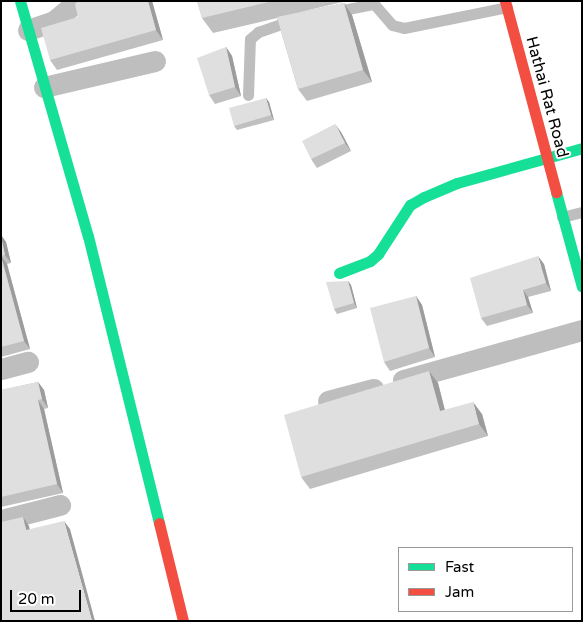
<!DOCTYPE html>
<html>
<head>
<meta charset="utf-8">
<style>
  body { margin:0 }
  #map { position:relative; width:583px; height:622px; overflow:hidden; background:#fff; font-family:"Varela Round",sans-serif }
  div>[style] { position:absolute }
  .lane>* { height:11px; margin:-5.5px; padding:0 5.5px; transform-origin:5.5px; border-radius:5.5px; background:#bebebe }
  .street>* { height:21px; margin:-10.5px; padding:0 10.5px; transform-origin:10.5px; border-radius:10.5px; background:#bebebe }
  .fast>* { height:11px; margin:-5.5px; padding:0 5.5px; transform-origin:5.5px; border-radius:5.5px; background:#16e098 }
  .jam>* { height:11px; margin:-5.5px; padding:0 5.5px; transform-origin:5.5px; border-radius:5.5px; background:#f24e42 }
  .wall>* { inset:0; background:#c0c0c0 }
  .shaded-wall>* { inset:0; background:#9c9c9c }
  .building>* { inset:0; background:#dfdfdf }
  span { translate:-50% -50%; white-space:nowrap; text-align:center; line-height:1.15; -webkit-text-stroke:4px #fff; paint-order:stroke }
  .street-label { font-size:16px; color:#000 }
  .frame { position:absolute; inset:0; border:2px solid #000; pointer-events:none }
  .legend { position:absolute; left:398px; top:547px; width:175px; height:65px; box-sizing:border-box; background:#fff; border:1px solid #999; margin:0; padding:6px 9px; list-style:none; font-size:15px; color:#000 }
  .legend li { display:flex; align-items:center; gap:10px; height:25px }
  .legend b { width:25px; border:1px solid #999 }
  .scale { position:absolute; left:10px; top:590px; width:71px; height:22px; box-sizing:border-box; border:2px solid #000; border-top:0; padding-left:6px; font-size:15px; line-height:18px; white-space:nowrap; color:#000; -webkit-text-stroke:4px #fff; paint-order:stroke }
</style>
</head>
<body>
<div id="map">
  <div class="lane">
    <div style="left:332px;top:12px;width:43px;rotate:-10.8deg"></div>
    <div style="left:374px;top:4px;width:28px;rotate:49deg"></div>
    <div style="left:392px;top:25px;width:12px;rotate:14deg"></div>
    <div style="left:404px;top:28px;width:105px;rotate:-11.5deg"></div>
    <div style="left:248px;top:95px;width:56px;rotate:-88deg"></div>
    <div style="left:250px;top:39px;width:11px;rotate:-41deg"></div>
    <div style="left:258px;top:32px;width:36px;rotate:-19deg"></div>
    <div style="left:562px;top:217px;width:21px;rotate:-14deg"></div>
  </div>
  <div class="street">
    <div style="left:28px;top:30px;width:28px;rotate:-19deg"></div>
    <div style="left:54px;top:21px;width:31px;rotate:-40deg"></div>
    <div style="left:44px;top:87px;width:114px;rotate:-13.2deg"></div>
    <div style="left:1px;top:369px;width:28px;rotate:-15deg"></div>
    <div style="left:403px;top:380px;width:186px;rotate:-15.6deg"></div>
    <div style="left:328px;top:401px;width:47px;rotate:-14.9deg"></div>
    <div style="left:1px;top:520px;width:61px;rotate:-14.3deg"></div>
  </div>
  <div class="fast">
    <div style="left:20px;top:1px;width:245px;rotate:73.9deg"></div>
    <div style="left:88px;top:236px;width:296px;rotate:76.1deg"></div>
    <div style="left:556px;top:192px;width:98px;rotate:74.7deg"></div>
    <div style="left:339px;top:273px;width:33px;rotate:-21deg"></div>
    <div style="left:370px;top:261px;width:11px;rotate:-41deg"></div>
    <div style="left:378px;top:254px;width:59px;rotate:-56.9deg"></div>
    <div style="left:410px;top:205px;width:16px;rotate:-30deg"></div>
    <div style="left:424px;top:197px;width:36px;rotate:-23deg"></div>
    <div style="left:457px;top:183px;width:130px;rotate:-15.6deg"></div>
  </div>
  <div class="jam">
    <div style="left:505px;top:1px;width:198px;rotate:75deg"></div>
    <div style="left:159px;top:523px;width:101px;rotate:76.2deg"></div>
  </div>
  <div class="wall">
    <div style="clip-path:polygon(78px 1px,152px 1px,163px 40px,57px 70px,50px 60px,78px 17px)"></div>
    <div style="clip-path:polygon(197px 1px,347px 1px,296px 13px,344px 3px,352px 15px,372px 82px,307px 101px,298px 89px,277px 18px,213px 33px,202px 18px)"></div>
    <div style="clip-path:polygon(226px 47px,232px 56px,241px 96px,215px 104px,209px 95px)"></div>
    <div style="clip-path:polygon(266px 98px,269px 102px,274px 120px,237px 130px,234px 126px)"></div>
    <div style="clip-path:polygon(341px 132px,351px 151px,317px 168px,311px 159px)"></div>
    <div style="clip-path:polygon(1px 235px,6px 242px,11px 263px,7px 264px,30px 349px,1px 357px)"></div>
    <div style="clip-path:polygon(544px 264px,551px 291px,528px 297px,533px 313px,487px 326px,481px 318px)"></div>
    <div style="clip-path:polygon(348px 281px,351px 285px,357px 308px,337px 314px,334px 309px)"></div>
    <div style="clip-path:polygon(416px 296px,422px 305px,435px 357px,390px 371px,384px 362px)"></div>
    <div style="clip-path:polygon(429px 371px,438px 383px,445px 410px,482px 414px,488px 436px,310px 489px,301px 477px)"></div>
    <div style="clip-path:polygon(38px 382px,44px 390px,48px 408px,44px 409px,63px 493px,1px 507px,1px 390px)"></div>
  </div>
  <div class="shaded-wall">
    <div style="clip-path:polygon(148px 1px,152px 1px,163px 40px,156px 30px)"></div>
    <div style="clip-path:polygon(344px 3px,352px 15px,372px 82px,363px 70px)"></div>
    <div style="clip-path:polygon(226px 47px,232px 56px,241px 96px,235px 87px)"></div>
    <div style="clip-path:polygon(266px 98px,269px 102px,274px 120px,271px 115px)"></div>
    <div style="clip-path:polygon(335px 124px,341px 132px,351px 151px,345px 143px)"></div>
    <div style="clip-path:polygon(1px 235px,6px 242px,11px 263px,5px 255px)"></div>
    <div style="clip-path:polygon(1px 256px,7px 264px,30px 349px,24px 341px)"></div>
    <div style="clip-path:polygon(538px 256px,544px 264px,551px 291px,546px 283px)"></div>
    <div style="clip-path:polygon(348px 281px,351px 285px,357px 308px,354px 303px)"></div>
    <div style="clip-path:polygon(523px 290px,528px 297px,533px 313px,527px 305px)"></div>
    <div style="clip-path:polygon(416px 296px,422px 305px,435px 357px,429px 348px)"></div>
    <div style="clip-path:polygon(429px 371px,438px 383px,448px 423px,440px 411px)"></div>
    <div style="clip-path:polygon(38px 382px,44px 390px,48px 408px,42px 399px)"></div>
    <div style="clip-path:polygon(38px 400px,44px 409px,63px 493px,57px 484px)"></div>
    <div style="clip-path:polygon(473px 402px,482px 414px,488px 436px,479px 424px)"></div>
    <div style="clip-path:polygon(23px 517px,29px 526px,32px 539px,26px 530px)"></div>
    <div style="clip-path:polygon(64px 521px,70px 529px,95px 621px,92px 621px)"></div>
  </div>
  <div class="building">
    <div style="clip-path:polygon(78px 1px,148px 1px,156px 30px,50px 60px,41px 28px,78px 17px,75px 4px)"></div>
    <div style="clip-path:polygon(197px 1px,273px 1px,202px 18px)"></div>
    <div style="clip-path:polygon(344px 3px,363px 70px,298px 89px,277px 17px)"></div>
    <div style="clip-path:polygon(226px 47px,235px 87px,209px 95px,197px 58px)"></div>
    <div style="clip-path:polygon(266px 98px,271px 115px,234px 126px,229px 108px)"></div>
    <div style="clip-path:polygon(335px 124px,345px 143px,311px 159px,302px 141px)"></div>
    <div style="clip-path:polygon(1px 237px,5px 255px,1px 256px,24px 341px,1px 347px)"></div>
    <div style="clip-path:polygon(538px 256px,546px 283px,523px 290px,527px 305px,481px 318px,470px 278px)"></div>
    <div style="clip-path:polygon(348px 281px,354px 303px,334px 309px,326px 282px)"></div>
    <div style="clip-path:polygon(416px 296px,429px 348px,384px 362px,370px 308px)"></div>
    <div style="clip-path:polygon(429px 371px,440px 411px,473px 402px,479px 424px,301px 477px,284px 415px)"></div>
    <div style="clip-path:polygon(38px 382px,42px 399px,38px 400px,57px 484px,1px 497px,1px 390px)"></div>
    <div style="clip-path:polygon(23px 517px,26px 530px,64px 521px,92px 621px,1px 621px,1px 522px)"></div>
  </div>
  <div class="street-label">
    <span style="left:547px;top:97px;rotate:75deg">Hathai Rat Road</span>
  </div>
  <div class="frame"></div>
  <ul class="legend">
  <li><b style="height:6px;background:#16e098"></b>Fast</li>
  <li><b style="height:6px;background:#f24e42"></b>Jam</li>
  </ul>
  <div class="scale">20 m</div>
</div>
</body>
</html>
